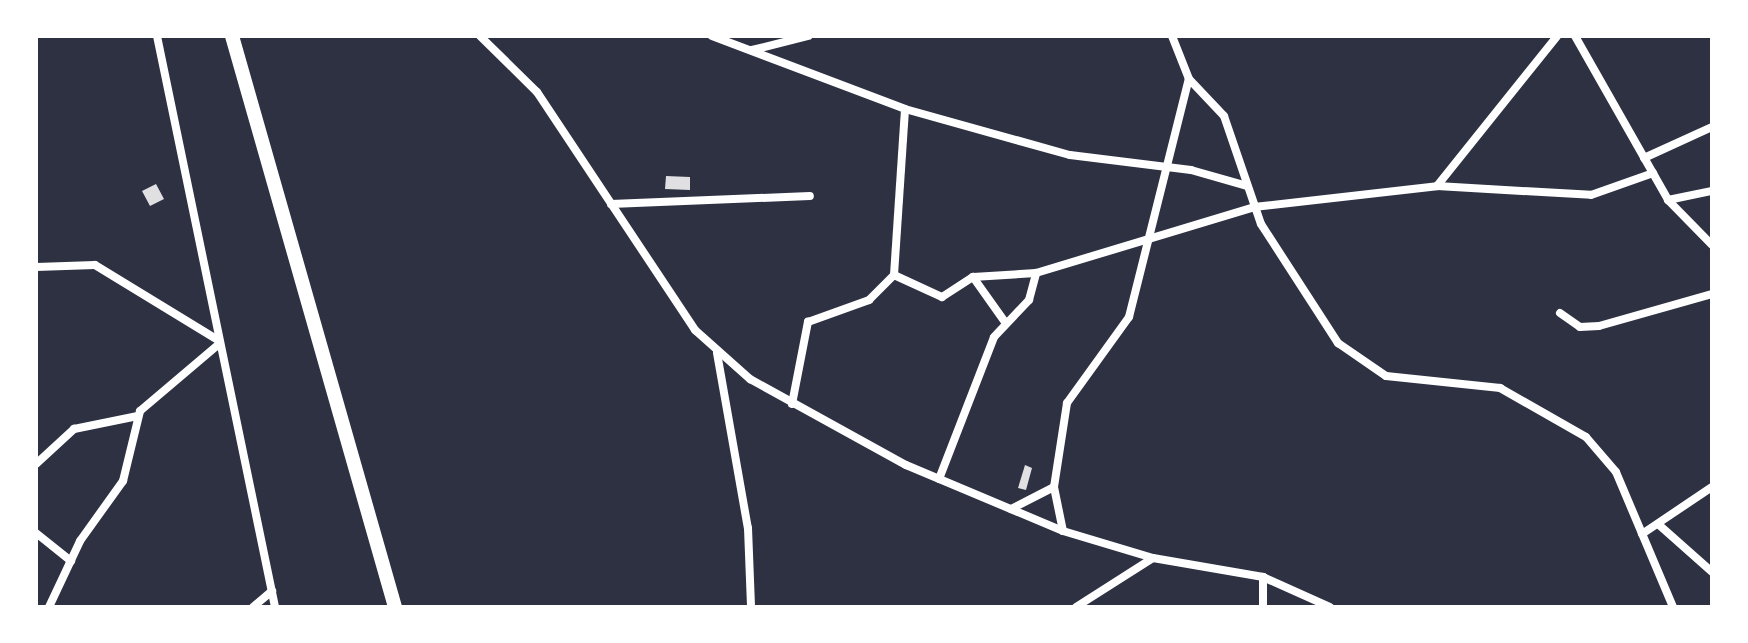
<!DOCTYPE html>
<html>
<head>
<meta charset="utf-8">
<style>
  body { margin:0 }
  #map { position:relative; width:1748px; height:643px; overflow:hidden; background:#2d3142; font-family:Manrope,sans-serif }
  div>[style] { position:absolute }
  .building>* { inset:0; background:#e0e0e3 }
  .minor>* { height:8px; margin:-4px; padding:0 4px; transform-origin:4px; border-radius:4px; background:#fff }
  .trunk>* { height:14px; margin:-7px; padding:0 7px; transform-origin:7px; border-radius:7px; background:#fff }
  span { translate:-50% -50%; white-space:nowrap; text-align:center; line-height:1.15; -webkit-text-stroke:6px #fff; paint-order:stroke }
  .frame { position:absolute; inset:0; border:38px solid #fff; pointer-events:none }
</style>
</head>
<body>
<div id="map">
  <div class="building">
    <div style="clip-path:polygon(666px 176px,690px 177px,690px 190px,665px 189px)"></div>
    <div style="clip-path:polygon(156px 184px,164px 199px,150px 206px,142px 191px)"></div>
    <div style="clip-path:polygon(1025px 465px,1032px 468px,1026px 490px,1018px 488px)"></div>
  </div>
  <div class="minor">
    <div style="left:157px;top:36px;width:583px;rotate:78.32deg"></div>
    <div style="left:480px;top:36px;width:80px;rotate:44.5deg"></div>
    <div style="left:537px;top:92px;width:286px;rotate:56.4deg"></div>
    <div style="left:695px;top:330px;width:74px;rotate:41.7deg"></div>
    <div style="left:750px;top:379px;width:178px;rotate:28.9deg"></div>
    <div style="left:906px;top:465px;width:170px;rotate:22.8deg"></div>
    <div style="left:1063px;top:531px;width:94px;rotate:16.7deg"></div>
    <div style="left:1153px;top:558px;width:112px;rotate:9.8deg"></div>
    <div style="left:1263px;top:577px;width:73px;rotate:24.1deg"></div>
    <div style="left:712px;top:36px;width:206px;rotate:20.7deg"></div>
    <div style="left:905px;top:109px;width:171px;rotate:15.6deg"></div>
    <div style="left:1070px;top:155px;width:122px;rotate:7.1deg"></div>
    <div style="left:1191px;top:170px;width:58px;rotate:15.9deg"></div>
    <div style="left:1172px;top:36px;width:46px;rotate:68.4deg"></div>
    <div style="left:1189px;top:79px;width:51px;rotate:46.6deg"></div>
    <div style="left:1224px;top:116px;width:114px;rotate:71.1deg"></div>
    <div style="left:1261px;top:224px;width:142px;rotate:57.1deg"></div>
    <div style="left:1338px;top:343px;width:58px;rotate:34.5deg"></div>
    <div style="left:1386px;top:376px;width:115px;rotate:6deg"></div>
    <div style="left:1500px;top:388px;width:99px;rotate:29.7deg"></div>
    <div style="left:1586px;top:437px;width:46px;rotate:49.4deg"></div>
    <div style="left:1616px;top:472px;width:147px;rotate:67.1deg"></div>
    <div style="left:1575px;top:36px;width:189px;rotate:60.4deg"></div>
    <div style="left:1668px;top:200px;width:63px;rotate:45.6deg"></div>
    <div style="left:752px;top:50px;width:58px;rotate:-14deg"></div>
    <div style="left:1644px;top:158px;width:75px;rotate:-24.5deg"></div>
    <div style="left:1437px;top:186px;width:192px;rotate:-51.3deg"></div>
    <div style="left:1668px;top:200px;width:45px;rotate:-11.6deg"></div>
    <div style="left:611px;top:204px;width:199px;rotate:-2.3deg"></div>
    <div style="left:36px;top:267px;width:59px;rotate:-1.9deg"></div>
    <div style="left:95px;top:265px;width:144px;rotate:31.4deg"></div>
    <div style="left:894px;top:275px;width:53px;rotate:24.6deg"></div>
    <div style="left:942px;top:297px;width:37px;rotate:-33deg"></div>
    <div style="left:973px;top:277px;width:63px;rotate:-3.6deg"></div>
    <div style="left:1036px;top:273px;width:228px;rotate:-16.8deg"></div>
    <div style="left:1254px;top:207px;width:184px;rotate:-6.5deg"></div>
    <div style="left:1437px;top:186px;width:154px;rotate:3.3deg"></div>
    <div style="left:1591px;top:195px;width:66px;rotate:-19.5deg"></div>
    <div style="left:973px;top:277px;width:55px;rotate:54.6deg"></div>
    <div style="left:1560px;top:313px;width:24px;rotate:35deg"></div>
    <div style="left:1580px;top:327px;width:19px;rotate:-3deg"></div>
    <div style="left:1599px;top:326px;width:117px;rotate:-15.8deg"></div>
    <div style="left:717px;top:353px;width:178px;rotate:80deg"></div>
    <div style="left:748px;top:528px;width:79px;rotate:87.8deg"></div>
    <div style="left:792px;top:404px;width:84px;rotate:-79deg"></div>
    <div style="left:808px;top:322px;width:65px;rotate:-19.8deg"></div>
    <div style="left:869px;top:300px;width:35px;rotate:-45deg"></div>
    <div style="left:894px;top:275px;width:166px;rotate:-86.2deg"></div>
    <div style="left:36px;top:464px;width:52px;rotate:-42.6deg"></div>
    <div style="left:74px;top:429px;width:65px;rotate:-11.5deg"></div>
    <div style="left:939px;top:479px;width:152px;rotate:-68.8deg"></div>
    <div style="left:994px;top:337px;width:51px;rotate:-46.6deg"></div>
    <div style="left:1029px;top:300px;width:28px;rotate:-75deg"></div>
    <div style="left:1011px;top:509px;width:48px;rotate:-27.1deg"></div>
    <div style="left:1658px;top:524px;width:72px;rotate:41.6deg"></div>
    <div style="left:1063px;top:531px;width:45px;rotate:-101.6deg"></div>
    <div style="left:1054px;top:487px;width:85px;rotate:-81.2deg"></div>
    <div style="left:1067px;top:403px;width:106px;rotate:-54.2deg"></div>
    <div style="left:1129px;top:317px;width:245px;rotate:-75.9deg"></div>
    <div style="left:36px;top:533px;width:45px;rotate:38.7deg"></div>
    <div style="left:1642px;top:534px;width:84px;rotate:-33.9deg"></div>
    <div style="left:49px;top:607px;width:73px;rotate:-64.8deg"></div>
    <div style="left:80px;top:541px;width:74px;rotate:-54.4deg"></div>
    <div style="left:123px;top:481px;width:72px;rotate:-76.3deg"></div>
    <div style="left:140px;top:411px;width:104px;rotate:-40.3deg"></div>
    <div style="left:253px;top:607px;width:25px;rotate:-40deg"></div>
    <div style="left:1076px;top:607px;width:91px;rotate:-32.5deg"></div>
    <div style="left:1263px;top:607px;width:30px;rotate:-90deg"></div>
  </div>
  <div class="trunk">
    <div style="left:232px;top:36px;width:594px;rotate:74.07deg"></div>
  </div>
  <div class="frame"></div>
</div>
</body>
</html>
